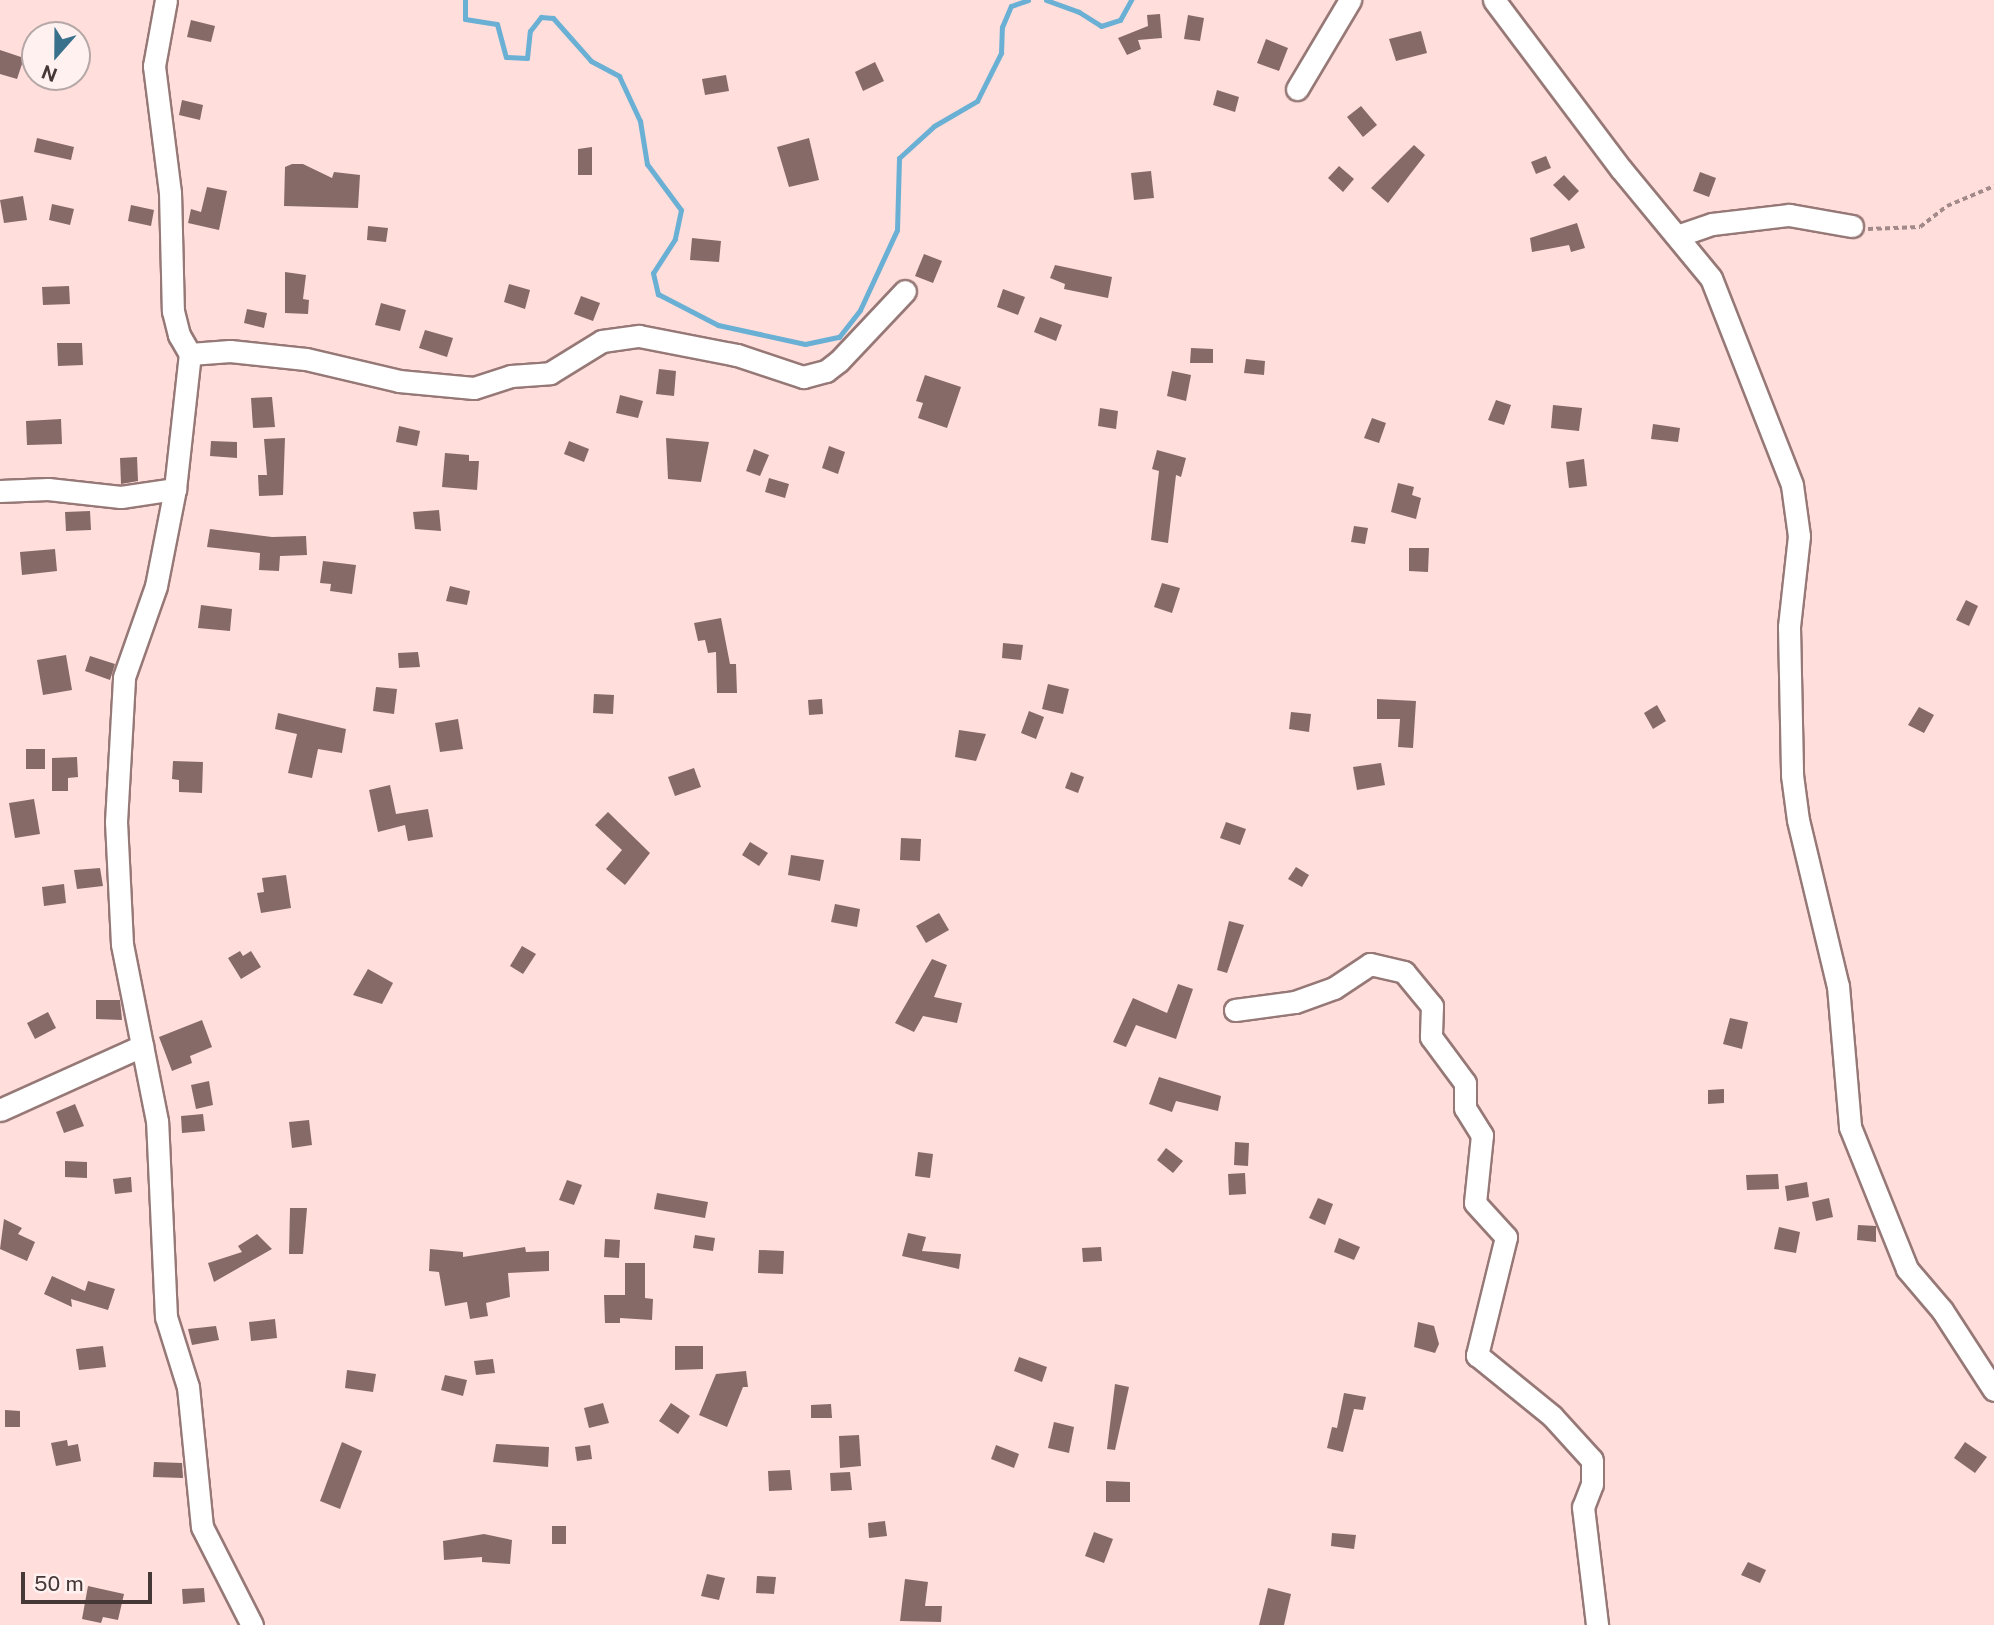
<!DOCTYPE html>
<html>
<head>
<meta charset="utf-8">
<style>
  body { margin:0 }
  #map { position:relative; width:1994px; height:1625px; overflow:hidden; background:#ffdedc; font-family:"Public Sans",sans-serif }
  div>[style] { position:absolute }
  .stream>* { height:5px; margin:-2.5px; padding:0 2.5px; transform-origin:2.5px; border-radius:2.5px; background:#6ab0d4 }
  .building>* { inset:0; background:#866a68 }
  .path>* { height:3.5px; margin-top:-1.75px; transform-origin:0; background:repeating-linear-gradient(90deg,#a18a89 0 5px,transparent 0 8.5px) }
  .roads { filter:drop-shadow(2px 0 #967977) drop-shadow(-2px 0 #967977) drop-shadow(0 2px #967977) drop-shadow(0 -2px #967977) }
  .street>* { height:21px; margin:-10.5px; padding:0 10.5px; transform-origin:10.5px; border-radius:10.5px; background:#fff }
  span { translate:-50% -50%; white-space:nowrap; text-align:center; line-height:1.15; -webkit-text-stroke:7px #fef1f0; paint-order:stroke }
  .north { position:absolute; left:21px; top:21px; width:70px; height:70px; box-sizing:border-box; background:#fef1f0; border:2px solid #b4a7a6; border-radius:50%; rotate:201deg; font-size:19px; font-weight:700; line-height:28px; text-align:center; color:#453837 }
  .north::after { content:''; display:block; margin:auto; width:24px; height:32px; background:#39708b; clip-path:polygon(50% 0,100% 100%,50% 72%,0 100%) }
  .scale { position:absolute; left:21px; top:1572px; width:131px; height:32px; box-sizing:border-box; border:4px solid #453837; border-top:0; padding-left:9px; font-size:21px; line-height:24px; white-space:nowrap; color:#453837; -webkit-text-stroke:5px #fef1f0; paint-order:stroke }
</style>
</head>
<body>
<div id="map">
  <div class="stream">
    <div style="left:465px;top:0;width:19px;rotate:90deg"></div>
    <div style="left:465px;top:19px;width:32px;rotate:9deg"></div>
    <div style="left:497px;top:24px;width:34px;rotate:75deg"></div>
    <div style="left:506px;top:57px;width:21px;rotate:3deg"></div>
    <div style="left:527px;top:58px;width:27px;rotate:-84deg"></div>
    <div style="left:530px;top:31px;width:18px;rotate:-52deg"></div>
    <div style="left:541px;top:17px;width:12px;rotate:5deg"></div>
    <div style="left:553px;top:18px;width:57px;rotate:48.5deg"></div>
    <div style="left:591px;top:61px;width:32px;rotate:28deg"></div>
    <div style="left:619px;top:76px;width:50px;rotate:65deg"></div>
    <div style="left:640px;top:121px;width:44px;rotate:80.8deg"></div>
    <div style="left:647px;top:164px;width:57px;rotate:53.5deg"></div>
    <div style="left:681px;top:210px;width:30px;rotate:102deg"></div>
    <div style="left:675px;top:239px;width:40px;rotate:122.9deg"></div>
    <div style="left:653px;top:273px;width:22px;rotate:77deg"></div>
    <div style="left:658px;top:294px;width:68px;rotate:27.3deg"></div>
    <div style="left:718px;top:325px;width:89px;rotate:12.3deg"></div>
    <div style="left:805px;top:344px;width:35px;rotate:-12deg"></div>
    <div style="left:839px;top:337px;width:34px;rotate:-52deg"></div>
    <div style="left:860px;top:310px;width:88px;rotate:-65.2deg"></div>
    <div style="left:897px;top:230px;width:72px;rotate:-88.4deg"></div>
    <div style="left:899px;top:158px;width:47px;rotate:-42.4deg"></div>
    <div style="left:934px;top:126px;width:50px;rotate:-30.2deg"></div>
    <div style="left:977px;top:101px;width:54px;rotate:-63.4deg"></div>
    <div style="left:1001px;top:53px;width:26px;rotate:-88deg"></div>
    <div style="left:1002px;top:27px;width:23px;rotate:-67deg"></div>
    <div style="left:1011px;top:6px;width:18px;rotate:-19deg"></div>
    <div style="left:1046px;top:0;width:35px;rotate:20deg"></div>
    <div style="left:1079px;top:12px;width:26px;rotate:32deg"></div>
    <div style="left:1101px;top:26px;width:20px;rotate:-18deg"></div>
    <div style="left:1120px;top:20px;width:23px;rotate:-61deg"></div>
  </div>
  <div class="building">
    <div style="clip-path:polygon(1160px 14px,1162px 38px,1138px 40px,1141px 49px,1127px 55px,1118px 38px,1148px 26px,1147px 15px)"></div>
    <div style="clip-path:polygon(1188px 15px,1204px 18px,1200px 41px,1184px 39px)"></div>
    <div style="clip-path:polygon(191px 20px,215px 26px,211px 42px,187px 37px)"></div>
    <div style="clip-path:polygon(1421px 31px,1427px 53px,1396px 61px,1389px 39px)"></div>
    <div style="clip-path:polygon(1266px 39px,1288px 48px,1279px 71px,1257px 63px)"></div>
    <div style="clip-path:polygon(0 50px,24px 58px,17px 79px,0 74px)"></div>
    <div style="clip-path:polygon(875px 62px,884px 81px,863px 91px,855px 72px)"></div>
    <div style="clip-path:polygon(726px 75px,729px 91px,705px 95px,702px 79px)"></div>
    <div style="clip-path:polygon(1217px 90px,1239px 97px,1235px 112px,1213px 105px)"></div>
    <div style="clip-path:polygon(182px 100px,203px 105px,200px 120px,179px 115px)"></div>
    <div style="clip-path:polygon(1361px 106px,1377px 125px,1363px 137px,1347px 117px)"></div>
    <div style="clip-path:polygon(37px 138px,74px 147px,71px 160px,34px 152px)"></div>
    <div style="clip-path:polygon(809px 138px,819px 180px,789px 187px,777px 147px)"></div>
    <div style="clip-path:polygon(1414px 145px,1425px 155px,1388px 203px,1371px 188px)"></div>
    <div style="clip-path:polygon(592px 147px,592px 175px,578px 175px,578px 149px)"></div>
    <div style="clip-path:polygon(1546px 156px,1551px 168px,1536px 174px,1531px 162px)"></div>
    <div style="clip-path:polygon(292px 164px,303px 164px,332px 178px,334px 172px,360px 175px,358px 208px,284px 206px,285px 167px)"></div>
    <div style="clip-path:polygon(1339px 166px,1354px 179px,1343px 192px,1328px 178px)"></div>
    <div style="clip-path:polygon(1151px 171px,1154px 198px,1134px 200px,1131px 173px)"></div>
    <div style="clip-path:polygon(1700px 172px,1716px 178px,1709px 197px,1693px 191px)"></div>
    <div style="clip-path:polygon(1564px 175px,1579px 191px,1569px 201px,1553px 185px)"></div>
    <div style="clip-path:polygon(207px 187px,227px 191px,219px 230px,188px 223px,191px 209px,201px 212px)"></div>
    <div style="clip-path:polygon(23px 196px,27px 220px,4px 223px,0 200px)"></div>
    <div style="clip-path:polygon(52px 204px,74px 209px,70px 225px,49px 220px)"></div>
    <div style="clip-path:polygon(131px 205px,154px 210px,151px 226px,128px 221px)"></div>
    <div style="clip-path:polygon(1577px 223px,1585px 248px,1571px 252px,1569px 245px,1532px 252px,1530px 238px)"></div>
    <div style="clip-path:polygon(368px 226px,388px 228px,386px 242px,367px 240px)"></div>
    <div style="clip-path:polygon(692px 238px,721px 241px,719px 262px,690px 260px)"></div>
    <div style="clip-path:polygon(924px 254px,942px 261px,933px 283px,915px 276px)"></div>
    <div style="clip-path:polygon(1055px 265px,1112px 277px,1108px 298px,1064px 289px,1065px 284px,1050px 278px)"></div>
    <div style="clip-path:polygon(285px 272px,306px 275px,303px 299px,309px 300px,308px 314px,285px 313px)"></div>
    <div style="clip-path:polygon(509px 284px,530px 290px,525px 309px,504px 302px)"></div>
    <div style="clip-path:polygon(69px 286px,70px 304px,43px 305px,42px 287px)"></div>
    <div style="clip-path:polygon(1003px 289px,1025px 297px,1018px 315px,997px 307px)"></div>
    <div style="clip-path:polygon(581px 296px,600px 303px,593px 321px,574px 314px)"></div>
    <div style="clip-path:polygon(381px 303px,406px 310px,400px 331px,375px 325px)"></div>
    <div style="clip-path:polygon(247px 309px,267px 313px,264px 328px,244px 323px)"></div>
    <div style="clip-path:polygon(1040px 317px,1062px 325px,1056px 341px,1034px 332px)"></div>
    <div style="clip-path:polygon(425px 330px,453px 338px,447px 357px,419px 348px)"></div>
    <div style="clip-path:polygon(57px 343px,82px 343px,83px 365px,58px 366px)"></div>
    <div style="clip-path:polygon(1191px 348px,1213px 349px,1213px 363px,1190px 363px)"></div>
    <div style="clip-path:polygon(1246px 359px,1265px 361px,1264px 375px,1244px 373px)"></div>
    <div style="clip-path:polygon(659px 369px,676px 371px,674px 396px,656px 394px)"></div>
    <div style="clip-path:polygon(1172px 371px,1191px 375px,1186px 401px,1167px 396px)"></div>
    <div style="clip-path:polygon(925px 375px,961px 387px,947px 428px,918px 418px,923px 403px,916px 401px)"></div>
    <div style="clip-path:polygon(620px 395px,643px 401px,638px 418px,616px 413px)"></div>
    <div style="clip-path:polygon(272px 397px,275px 427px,253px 428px,251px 398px)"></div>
    <div style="clip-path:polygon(1496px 400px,1511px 405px,1504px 425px,1488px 420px)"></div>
    <div style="clip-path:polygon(1553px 405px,1582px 408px,1579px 431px,1551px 428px)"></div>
    <div style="clip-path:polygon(1100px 408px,1118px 411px,1116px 429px,1098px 426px)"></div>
    <div style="clip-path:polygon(1372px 418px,1386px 423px,1379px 443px,1364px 438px)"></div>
    <div style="clip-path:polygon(61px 419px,62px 444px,27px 445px,26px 421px)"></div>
    <div style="clip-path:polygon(1653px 424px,1680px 428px,1678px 442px,1651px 439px)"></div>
    <div style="clip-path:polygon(399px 426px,420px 431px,417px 446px,396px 442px)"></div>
    <div style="clip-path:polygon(285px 438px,283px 495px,259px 496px,258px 475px,267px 475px,264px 439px)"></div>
    <div style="clip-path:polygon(666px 438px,709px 442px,701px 482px,668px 479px)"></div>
    <div style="clip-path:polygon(211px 441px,237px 442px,237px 458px,210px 456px)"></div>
    <div style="clip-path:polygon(569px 441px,589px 449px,584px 462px,564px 454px)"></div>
    <div style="clip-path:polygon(829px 446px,845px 452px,838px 474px,822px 468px)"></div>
    <div style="clip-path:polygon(754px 449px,769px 455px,760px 476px,746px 471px)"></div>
    <div style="clip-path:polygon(1157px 450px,1186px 458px,1181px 477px,1176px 475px,1168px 543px,1151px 540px,1159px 471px,1152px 469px)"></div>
    <div style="clip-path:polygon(445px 453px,469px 455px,469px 461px,479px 461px,477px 490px,442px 487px)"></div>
    <div style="clip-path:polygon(137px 457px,138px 481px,121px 484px,120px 458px)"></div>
    <div style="clip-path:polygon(1584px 459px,1587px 486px,1569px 488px,1566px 462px)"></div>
    <div style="clip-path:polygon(769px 478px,789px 484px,785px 498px,765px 492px)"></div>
    <div style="clip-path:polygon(1398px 483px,1414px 487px,1412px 495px,1421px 498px,1416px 519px,1391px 512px)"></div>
    <div style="clip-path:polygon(439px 510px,441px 531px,415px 529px,413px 512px)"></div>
    <div style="clip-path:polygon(90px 511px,91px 530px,66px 531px,65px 512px)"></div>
    <div style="clip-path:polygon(1354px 526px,1368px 528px,1365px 544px,1351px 542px)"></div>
    <div style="clip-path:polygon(210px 529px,272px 537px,306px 536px,307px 555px,280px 556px,279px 571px,259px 570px,260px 553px,207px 547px)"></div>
    <div style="clip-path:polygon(1409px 548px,1429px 548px,1428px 572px,1409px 571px)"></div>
    <div style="clip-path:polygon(55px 549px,57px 571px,22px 575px,20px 552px)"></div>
    <div style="clip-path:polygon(323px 561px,356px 565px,352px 594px,330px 591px,331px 584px,320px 583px)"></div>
    <div style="clip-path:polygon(1162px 583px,1180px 588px,1172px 613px,1154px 607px)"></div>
    <div style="clip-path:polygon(450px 586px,470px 591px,467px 605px,446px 601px)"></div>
    <div style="clip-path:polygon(1966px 600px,1978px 606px,1969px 626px,1956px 620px)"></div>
    <div style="clip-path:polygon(201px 605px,232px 609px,230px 631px,198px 628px)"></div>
    <div style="clip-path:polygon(721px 618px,730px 664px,736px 664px,737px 693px,717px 693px,716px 652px,708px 653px,705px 640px,698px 641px,694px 623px)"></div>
    <div style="clip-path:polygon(1003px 643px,1023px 645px,1021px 660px,1002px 658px)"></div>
    <div style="clip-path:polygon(418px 652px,420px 667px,399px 668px,398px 653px)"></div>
    <div style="clip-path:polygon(66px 655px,72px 690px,43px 695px,37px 660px)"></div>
    <div style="clip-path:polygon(90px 656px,115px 664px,110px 680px,85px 671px)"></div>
    <div style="clip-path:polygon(1048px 684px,1069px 689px,1063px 714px,1042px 709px)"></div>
    <div style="clip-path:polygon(376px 687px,397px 689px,394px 714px,373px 711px)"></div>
    <div style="clip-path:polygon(594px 694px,614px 695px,613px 714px,593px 713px)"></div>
    <div style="clip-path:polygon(822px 699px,823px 714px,809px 715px,808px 700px)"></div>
    <div style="clip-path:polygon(1377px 699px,1416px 701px,1413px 748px,1398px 747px,1400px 719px,1377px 719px)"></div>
    <div style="clip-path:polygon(1657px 705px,1666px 721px,1653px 729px,1644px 713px)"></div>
    <div style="clip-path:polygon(1919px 707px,1934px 715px,1924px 733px,1908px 725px)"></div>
    <div style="clip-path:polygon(1029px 711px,1044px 717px,1036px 739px,1021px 733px)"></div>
    <div style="clip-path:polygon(1291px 712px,1311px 714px,1309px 732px,1289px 729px)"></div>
    <div style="clip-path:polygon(278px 713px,346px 729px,342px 753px,318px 749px,312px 778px,288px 773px,297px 734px,275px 729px)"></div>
    <div style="clip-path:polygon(458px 719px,463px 749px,440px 752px,435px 723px)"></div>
    <div style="clip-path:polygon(959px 730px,986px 734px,976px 761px,955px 757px)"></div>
    <div style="clip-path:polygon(26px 749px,45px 749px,45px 769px,26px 769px)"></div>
    <div style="clip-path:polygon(77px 757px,78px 777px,68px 778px,68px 791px,52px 791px,52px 758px)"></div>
    <div style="clip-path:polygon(173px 761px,203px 762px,202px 793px,179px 792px,179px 780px,172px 779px)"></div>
    <div style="clip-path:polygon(1381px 763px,1385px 785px,1357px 790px,1353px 767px)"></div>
    <div style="clip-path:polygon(694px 768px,701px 787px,675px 796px,668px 777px)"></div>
    <div style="clip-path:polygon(1071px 772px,1084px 777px,1078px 793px,1065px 788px)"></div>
    <div style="clip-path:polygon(390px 785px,396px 814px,428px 809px,433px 837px,408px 841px,405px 825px,378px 832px,369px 790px)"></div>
    <div style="clip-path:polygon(34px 799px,40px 834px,15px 838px,9px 803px)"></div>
    <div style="clip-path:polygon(608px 812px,650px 853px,625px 885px,606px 869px,622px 850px,595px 825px)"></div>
    <div style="clip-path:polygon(1226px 822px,1246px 829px,1240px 845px,1220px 838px)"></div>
    <div style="clip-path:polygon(901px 838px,921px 839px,920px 861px,900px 860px)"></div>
    <div style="clip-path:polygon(750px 842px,768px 853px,759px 866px,742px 855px)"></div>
    <div style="clip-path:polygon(791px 855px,824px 860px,820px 881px,788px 875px)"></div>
    <div style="clip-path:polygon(1296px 867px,1309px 875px,1302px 887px,1288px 879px)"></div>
    <div style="clip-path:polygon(100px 868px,103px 886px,77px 889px,74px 870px)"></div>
    <div style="clip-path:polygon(286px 875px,291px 908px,261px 913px,257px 893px,264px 892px,262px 878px)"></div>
    <div style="clip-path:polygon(64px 884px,66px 903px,44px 906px,42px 887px)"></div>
    <div style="clip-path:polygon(835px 904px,860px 909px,857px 927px,831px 922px)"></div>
    <div style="clip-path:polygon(939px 913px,949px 930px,926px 943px,916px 926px)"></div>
    <div style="clip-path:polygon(1229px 921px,1244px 925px,1227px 973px,1217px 970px)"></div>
    <div style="clip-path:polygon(522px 946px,536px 954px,523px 974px,510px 966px)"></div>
    <div style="clip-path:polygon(240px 951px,243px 956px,251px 951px,261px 967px,241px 979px,228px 958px)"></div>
    <div style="clip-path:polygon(932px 959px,947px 965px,934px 997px,962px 1003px,957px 1023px,923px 1016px,914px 1032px,895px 1023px)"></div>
    <div style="clip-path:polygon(368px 969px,393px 983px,382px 1004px,353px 995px)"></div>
    <div style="clip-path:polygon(1178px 984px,1193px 989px,1176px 1039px,1136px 1025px,1126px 1047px,1113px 1042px,1133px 998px,1167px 1013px)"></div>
    <div style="clip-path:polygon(96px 1000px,120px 1000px,122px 1020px,96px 1019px)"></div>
    <div style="clip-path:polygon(48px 1012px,56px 1028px,35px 1039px,27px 1023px)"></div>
    <div style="clip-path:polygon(1730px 1018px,1748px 1022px,1742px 1049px,1723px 1044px)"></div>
    <div style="clip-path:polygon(202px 1020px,212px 1047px,190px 1056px,192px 1063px,172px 1071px,159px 1037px)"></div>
    <div style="clip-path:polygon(1159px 1077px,1221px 1096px,1218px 1111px,1176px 1101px,1172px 1112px,1149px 1104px)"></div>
    <div style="clip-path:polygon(209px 1081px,213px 1105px,196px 1109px,191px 1085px)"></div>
    <div style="clip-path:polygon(1724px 1089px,1724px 1103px,1708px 1104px,1708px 1090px)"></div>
    <div style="clip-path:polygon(75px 1104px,84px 1126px,64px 1133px,56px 1112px)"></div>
    <div style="clip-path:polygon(203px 1114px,205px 1131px,182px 1133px,181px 1116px)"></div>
    <div style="clip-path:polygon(309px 1120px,312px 1145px,292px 1148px,289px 1122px)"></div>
    <div style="clip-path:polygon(1235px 1142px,1249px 1143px,1248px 1166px,1234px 1165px)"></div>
    <div style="clip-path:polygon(1166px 1148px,1183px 1161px,1173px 1173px,1157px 1160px)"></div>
    <div style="clip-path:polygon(918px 1152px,933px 1154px,930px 1178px,915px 1176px)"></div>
    <div style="clip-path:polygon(65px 1161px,87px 1162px,87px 1178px,65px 1177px)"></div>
    <div style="clip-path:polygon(1245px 1173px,1246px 1194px,1229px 1195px,1228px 1174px)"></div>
    <div style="clip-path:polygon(1778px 1174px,1779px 1189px,1747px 1190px,1746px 1175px)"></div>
    <div style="clip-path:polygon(131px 1177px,132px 1192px,115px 1194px,113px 1179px)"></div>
    <div style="clip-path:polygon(567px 1180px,582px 1185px,574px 1205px,559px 1200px)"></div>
    <div style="clip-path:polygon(1807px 1182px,1809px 1197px,1787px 1201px,1785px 1186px)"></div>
    <div style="clip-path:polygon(657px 1193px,708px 1202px,705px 1218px,654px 1209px)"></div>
    <div style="clip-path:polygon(1318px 1198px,1333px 1204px,1325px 1225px,1309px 1218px)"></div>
    <div style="clip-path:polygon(1829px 1198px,1833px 1217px,1816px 1221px,1812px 1202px)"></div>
    <div style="clip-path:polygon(290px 1208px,307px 1208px,303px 1254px,289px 1254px)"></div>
    <div style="clip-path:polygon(4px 1219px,22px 1228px,18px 1234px,35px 1242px,27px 1261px,0 1249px)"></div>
    <div style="clip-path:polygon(1858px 1225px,1876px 1226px,1876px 1242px,1857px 1240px)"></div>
    <div style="clip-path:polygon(1779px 1227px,1800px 1232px,1796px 1253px,1774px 1249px)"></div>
    <div style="clip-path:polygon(908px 1233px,926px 1237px,922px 1251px,961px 1254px,959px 1269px,902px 1256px)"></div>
    <div style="clip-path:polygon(257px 1234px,272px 1249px,214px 1282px,208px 1263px,242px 1252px,238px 1246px)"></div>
    <div style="clip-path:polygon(695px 1235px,715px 1238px,713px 1251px,693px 1248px)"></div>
    <div style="clip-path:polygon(1339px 1238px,1360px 1247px,1354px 1260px,1334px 1252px)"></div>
    <div style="clip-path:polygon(605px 1239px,620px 1240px,619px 1258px,604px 1257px)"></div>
    <div style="clip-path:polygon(525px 1247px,526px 1252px,549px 1251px,549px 1271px,508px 1273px,510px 1297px,486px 1303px,488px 1316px,470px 1319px,467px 1302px,445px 1306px,439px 1272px,429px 1271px,430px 1249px,463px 1252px,463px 1257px)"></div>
    <div style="clip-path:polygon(1101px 1247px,1102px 1261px,1083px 1262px,1082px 1248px)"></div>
    <div style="clip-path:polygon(759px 1250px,784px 1251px,783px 1274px,758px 1273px)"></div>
    <div style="clip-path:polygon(625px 1263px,645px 1263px,645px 1298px,653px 1299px,652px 1320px,620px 1318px,620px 1323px,605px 1323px,604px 1295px,625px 1295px)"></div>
    <div style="clip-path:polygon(52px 1276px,85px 1291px,88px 1281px,115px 1289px,108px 1310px,71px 1299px,72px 1307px,44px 1294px)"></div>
    <div style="clip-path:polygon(275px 1319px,277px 1338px,251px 1341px,249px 1322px)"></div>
    <div style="clip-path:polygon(1418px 1322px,1434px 1326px,1439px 1344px,1435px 1353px,1414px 1347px)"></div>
    <div style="clip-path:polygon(216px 1326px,219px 1340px,192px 1345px,188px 1329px)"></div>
    <div style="clip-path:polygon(103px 1346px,106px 1367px,79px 1370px,76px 1349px)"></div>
    <div style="clip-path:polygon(675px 1346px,703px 1346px,703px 1369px,675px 1370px)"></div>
    <div style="clip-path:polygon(1019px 1357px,1047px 1367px,1042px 1382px,1014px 1371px)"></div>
    <div style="clip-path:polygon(493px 1359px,495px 1373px,476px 1375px,474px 1361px)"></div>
    <div style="clip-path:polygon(347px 1370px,376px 1374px,373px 1392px,345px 1388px)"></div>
    <div style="clip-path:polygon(746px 1371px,748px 1387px,743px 1387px,727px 1427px,699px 1415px,716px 1374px)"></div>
    <div style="clip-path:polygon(445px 1375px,467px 1380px,463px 1396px,441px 1390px)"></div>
    <div style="clip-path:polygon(1115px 1384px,1129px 1387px,1115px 1450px,1107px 1449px)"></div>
    <div style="clip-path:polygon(1344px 1393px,1366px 1397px,1363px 1410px,1354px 1409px,1343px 1452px,1327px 1448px,1332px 1427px,1337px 1428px)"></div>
    <div style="clip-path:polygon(603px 1403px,609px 1423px,589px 1428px,584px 1408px)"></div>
    <div style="clip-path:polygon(671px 1403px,690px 1416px,678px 1434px,659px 1421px)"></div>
    <div style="clip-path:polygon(831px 1404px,832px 1418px,811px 1418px,811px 1405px)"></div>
    <div style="clip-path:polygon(5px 1410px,20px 1411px,20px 1427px,5px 1427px)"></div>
    <div style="clip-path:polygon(1054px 1422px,1074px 1427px,1069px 1453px,1048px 1448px)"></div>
    <div style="clip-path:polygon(859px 1435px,861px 1466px,840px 1468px,839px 1436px)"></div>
    <div style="clip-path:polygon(67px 1440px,68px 1446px,78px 1444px,81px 1461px,56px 1466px,51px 1443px)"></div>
    <div style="clip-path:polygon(342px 1442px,362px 1451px,340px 1509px,320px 1501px)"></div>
    <div style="clip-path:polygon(1965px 1442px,1987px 1457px,1975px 1473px,1954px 1458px)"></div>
    <div style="clip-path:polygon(496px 1444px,549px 1447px,548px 1467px,493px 1462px)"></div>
    <div style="clip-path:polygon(590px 1445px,592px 1459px,577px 1461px,575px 1447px)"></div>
    <div style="clip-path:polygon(996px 1445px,1019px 1454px,1014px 1468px,991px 1459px)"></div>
    <div style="clip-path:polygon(154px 1462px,182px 1463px,183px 1478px,153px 1477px)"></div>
    <div style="clip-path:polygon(790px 1470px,792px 1490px,769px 1491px,768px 1471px)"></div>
    <div style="clip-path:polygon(850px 1472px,852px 1490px,831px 1491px,830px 1473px)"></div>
    <div style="clip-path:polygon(1106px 1481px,1130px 1482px,1130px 1502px,1106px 1502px)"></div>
    <div style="clip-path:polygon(885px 1521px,887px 1536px,869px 1538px,868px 1523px)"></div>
    <div style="clip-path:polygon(552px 1526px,566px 1526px,566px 1544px,552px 1544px)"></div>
    <div style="clip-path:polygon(1094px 1532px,1113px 1539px,1104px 1563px,1085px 1556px)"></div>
    <div style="clip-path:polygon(1332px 1533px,1356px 1535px,1354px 1549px,1331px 1546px)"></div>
    <div style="clip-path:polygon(484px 1534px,512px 1540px,510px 1564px,482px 1562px,482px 1557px,444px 1560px,443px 1541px)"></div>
    <div style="clip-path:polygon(1748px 1562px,1766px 1570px,1760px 1583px,1741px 1575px)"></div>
    <div style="clip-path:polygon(707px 1574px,725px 1578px,719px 1600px,701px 1596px)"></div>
    <div style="clip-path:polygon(757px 1576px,776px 1577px,774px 1594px,756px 1593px)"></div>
    <div style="clip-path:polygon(905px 1579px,928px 1582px,925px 1606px,942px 1606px,941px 1622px,900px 1621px)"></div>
    <div style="clip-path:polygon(88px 1586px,124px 1594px,118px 1620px,103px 1617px,101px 1623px,82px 1619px)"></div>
    <div style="clip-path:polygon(204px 1588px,205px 1602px,183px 1604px,182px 1589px)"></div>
    <div style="clip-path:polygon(1268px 1588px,1291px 1594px,1284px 1625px,1259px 1625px)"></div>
  </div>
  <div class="path">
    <div style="left:1868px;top:229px;width:52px;rotate:-2.2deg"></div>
    <div style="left:1920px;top:227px;width:34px;rotate:-38deg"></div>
    <div style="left:1947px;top:206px;width:51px;rotate:-23.1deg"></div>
  </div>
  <div class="roads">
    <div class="street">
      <div style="left:166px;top:0;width:67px;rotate:100.3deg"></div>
      <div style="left:154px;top:66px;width:127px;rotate:82.8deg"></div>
      <div style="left:170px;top:192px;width:119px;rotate:88.6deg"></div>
      <div style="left:173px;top:311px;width:25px;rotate:76deg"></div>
      <div style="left:179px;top:335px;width:22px;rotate:60deg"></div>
      <div style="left:1494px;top:0;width:211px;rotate:53.1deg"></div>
      <div style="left:1621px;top:169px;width:141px;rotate:50.5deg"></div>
      <div style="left:1711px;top:278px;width:222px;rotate:68.6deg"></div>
      <div style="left:1792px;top:485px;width:51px;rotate:82.2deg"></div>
      <div style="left:1799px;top:536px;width:92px;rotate:96.3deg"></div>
      <div style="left:1789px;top:627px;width:148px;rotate:88.8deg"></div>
      <div style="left:1792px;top:775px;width:45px;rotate:82.4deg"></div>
      <div style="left:1798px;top:820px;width:171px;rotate:76.5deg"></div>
      <div style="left:1838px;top:986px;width:142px;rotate:85.1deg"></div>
      <div style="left:1850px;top:1127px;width:153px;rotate:68.1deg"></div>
      <div style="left:1907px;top:1269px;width:54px;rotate:49.5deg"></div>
      <div style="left:1942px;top:1310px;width:95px;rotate:57deg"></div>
      <div style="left:1297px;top:89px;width:104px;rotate:-59.2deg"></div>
      <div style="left:1680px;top:235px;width:34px;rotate:-19deg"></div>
      <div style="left:1712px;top:224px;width:78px;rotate:-6.7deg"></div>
      <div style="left:1789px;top:215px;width:64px;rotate:9.9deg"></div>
      <div style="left:0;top:491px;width:48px;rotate:-2.4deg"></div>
      <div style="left:48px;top:489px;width:73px;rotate:6.3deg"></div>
      <div style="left:121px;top:497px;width:55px;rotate:-8.4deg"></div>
      <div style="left:1235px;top:1010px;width:61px;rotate:-7.6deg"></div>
      <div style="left:1295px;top:1002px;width:41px;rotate:-19.7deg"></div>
      <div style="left:1334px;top:988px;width:43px;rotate:-33.7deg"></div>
      <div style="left:1370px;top:964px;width:35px;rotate:13deg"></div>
      <div style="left:1404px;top:972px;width:44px;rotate:50.5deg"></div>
      <div style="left:1432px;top:1006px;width:31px;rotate:92deg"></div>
      <div style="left:1431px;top:1037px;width:57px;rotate:53.5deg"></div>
      <div style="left:1465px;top:1083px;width:25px;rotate:90deg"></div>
      <div style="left:1465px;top:1108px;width:32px;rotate:58deg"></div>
      <div style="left:1482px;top:1135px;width:68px;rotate:95.9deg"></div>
      <div style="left:1475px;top:1203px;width:46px;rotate:47.6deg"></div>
      <div style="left:1506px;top:1237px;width:122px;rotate:103.8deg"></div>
      <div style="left:1477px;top:1355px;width:97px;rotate:39.1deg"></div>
      <div style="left:1552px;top:1416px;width:59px;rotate:47.7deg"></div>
      <div style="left:1592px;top:1460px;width:24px;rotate:90deg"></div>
      <div style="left:1592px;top:1484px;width:25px;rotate:111deg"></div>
      <div style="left:1583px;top:1507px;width:119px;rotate:83.2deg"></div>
      <div style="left:0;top:1110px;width:156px;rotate:-24.3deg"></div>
      <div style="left:252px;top:1625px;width:110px;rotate:-117deg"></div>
      <div style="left:202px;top:1527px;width:141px;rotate:-95.7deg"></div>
      <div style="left:188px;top:1387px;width:73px;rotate:-107.4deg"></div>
      <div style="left:166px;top:1317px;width:196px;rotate:-92.6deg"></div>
      <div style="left:157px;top:1121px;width:180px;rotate:-101.2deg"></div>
      <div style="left:122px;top:944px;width:122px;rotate:-92.8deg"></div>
      <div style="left:116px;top:822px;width:145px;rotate:-86.8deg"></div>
      <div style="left:124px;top:677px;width:96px;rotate:-70.6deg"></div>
      <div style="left:156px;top:586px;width:99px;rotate:-78.9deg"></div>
      <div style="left:175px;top:489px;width:136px;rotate:-83.7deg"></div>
      <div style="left:190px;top:354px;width:40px;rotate:-4.3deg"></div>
      <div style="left:230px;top:351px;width:76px;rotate:6deg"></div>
      <div style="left:306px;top:359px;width:96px;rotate:13.3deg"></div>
      <div style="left:399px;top:381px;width:75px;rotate:5.3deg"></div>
      <div style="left:474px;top:388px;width:39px;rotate:-18deg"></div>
      <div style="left:511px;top:376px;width:39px;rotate:-4deg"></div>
      <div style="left:550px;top:373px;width:61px;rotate:-31.6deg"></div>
      <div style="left:602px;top:341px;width:37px;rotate:-8deg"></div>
      <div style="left:639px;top:336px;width:100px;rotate:11deg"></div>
      <div style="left:737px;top:355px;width:70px;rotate:18.4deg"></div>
      <div style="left:803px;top:377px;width:24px;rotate:-15deg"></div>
      <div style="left:826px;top:371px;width:16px;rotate:-38deg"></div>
      <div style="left:839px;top:361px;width:96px;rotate:-46.7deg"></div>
    </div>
  </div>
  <div class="north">N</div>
  <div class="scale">50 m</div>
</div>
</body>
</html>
